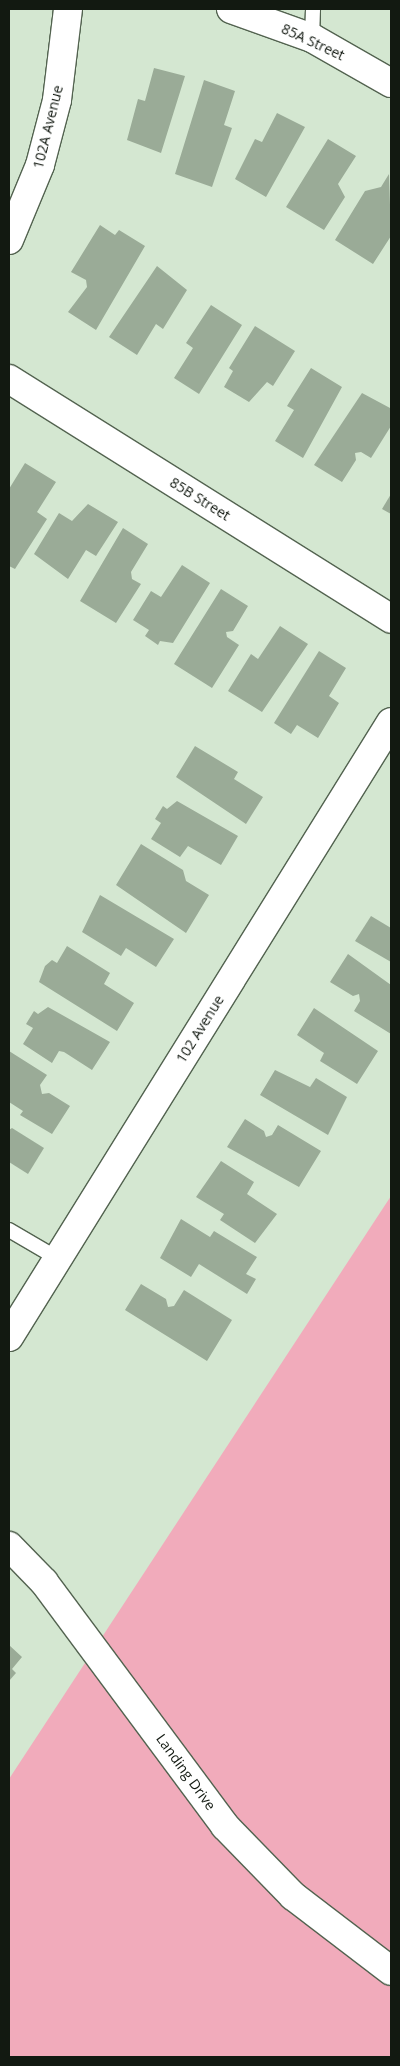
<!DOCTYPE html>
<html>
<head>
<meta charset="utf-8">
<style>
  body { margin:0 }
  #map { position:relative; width:400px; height:2066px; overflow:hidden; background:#d4e7d1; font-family:"Open Sans",sans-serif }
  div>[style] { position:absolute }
  .green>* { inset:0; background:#f1abbb }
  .building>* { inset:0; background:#9aab97 }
  .roads { filter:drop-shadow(1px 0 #536350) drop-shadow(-1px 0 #536350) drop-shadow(0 1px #536350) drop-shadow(0 -1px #536350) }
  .lane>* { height:14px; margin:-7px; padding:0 7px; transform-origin:7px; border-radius:7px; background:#fff }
  .street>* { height:28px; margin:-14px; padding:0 14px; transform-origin:14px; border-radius:14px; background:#fff }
  .secondary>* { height:28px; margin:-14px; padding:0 14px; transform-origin:14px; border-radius:14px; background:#fff }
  span { translate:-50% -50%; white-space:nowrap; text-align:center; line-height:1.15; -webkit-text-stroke:5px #fff; paint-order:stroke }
  .street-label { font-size:14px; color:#121911 }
  .frame { position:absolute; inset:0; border:10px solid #121911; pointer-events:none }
</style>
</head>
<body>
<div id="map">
  <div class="green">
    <div style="clip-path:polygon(391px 1196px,391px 2057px,9px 2057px,9px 1779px)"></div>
  </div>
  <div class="building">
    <div style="clip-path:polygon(154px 68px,185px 76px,161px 153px,127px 140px,138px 99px,145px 101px)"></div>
    <div style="clip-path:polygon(204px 80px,235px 91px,224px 125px,232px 128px,212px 187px,175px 174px)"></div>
    <div style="clip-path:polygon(277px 113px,305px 127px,266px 197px,235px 179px,255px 139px,262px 142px)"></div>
    <div style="clip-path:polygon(328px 139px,356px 156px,338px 184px,345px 197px,324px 230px,286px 207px)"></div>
    <div style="clip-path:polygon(389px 174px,391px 236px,373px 264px,335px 240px,365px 191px,381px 187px)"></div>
    <div style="clip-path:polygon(100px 225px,115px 235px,119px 230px,145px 246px,96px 330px,68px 312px,87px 287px,86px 280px,71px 272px)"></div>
    <div style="clip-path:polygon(157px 266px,187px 290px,163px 329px,156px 324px,137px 355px,109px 337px)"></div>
    <div style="clip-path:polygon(211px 305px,242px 325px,199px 394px,174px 378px,193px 348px,186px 343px)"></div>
    <div style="clip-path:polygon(255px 326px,295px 351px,273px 386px,267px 382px,249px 402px,224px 387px,233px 371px,229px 368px)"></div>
    <div style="clip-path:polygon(311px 368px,342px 387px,303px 458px,275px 441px,294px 410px,287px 406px)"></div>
    <div style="clip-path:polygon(362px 393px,390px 408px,391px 426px,371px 458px,361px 452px,355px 453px,356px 460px,342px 482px,314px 465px)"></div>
    <div style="clip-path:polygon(25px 463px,56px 482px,37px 512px,47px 519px,15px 569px,9px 566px,9px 489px)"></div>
    <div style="clip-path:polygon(391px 494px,391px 514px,382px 509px)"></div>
    <div style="clip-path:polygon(88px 504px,118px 522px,96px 556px,86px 550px,68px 579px,34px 554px,59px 513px,72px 521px)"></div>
    <div style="clip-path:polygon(123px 528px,148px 544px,131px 572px,132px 579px,141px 584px,116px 623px,80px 601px)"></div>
    <div style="clip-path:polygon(182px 565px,210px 583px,173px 643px,160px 641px,158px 645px,145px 636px,149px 630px,133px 620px,151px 591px,161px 597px)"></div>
    <div style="clip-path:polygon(221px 589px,248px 606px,233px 631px,226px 632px,227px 637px,239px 645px,212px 688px,174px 664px)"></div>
    <div style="clip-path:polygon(280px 626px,308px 644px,262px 712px,228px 691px,251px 654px,258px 659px)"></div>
    <div style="clip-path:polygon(319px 651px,346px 668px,329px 696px,339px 703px,318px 738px,297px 725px,291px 734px,274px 723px)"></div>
    <div style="clip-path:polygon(195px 746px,238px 772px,234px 779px,263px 797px,246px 824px,176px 777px)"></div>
    <div style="clip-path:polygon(177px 801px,238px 836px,221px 865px,188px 846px,180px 857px,151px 839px,161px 823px,155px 819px,163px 806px,167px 809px)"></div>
    <div style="clip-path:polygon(141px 844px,183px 870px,186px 881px,209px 895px,186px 933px,116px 885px)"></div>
    <div style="clip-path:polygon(100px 895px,174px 939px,156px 967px,126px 948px,121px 956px,82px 932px)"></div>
    <div style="clip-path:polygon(371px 916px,391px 928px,391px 962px,355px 941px)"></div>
    <div style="clip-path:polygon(67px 946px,110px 973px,104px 984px,134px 1003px,117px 1031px,39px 982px,45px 966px,52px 960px,57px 963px)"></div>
    <div style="clip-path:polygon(348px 954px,391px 985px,391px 1034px,354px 1011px,360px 1001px,359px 994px,353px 996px,330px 982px)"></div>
    <div style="clip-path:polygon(48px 1007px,110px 1042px,92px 1070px,64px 1052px,59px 1051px,52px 1063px,23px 1044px,33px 1028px,26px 1024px,34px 1011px,38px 1014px)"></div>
    <div style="clip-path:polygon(314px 1008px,378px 1051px,357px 1084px,320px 1061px,324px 1053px,297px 1035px)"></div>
    <div style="clip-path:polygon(9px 1051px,47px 1075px,40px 1085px,42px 1094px,49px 1093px,70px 1106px,52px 1134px,20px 1115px,23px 1111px,9px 1102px)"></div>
    <div style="clip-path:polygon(275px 1070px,310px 1087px,316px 1078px,347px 1097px,328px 1135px,260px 1095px)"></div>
    <div style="clip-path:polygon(245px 1119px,264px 1131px,266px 1137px,272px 1135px,278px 1125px,321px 1151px,299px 1187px,227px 1147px)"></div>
    <div style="clip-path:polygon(12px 1128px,44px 1148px,28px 1174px,9px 1162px,9px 1130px)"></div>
    <div style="clip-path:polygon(221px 1161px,254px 1182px,247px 1194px,277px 1214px,255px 1243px,220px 1220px,224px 1214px,196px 1197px)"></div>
    <div style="clip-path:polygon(181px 1219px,210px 1237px,214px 1231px,257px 1257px,246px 1274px,256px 1279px,247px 1294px,199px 1264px,191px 1277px,160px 1258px)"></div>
    <div style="clip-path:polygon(141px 1284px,166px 1299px,168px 1307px,174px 1306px,184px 1290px,232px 1320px,207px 1361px,125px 1310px)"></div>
    <div style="clip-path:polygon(9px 1645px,22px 1657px,12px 1669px,16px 1673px,9px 1681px)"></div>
  </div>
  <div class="roads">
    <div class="lane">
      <div style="left:312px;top:38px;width:29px;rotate:-88deg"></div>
      <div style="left:9px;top:1230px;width:56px;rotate:30.3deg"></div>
    </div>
    <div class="street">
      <div style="left:231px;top:9px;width:86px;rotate:19.7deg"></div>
      <div style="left:312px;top:38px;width:91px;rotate:29.7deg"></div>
      <div style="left:9px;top:379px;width:451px;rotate:32.1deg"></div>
      <div style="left:9px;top:1337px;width:724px;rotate:-58.15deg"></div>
    </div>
    <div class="secondary">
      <div style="left:9px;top:240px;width:81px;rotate:-67.5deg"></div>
      <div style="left:40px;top:165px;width:67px;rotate:-75.3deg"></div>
      <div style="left:57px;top:100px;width:92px;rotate:-83.1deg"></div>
      <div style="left:9px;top:1546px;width:50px;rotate:45.8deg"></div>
      <div style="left:44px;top:1582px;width:304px;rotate:53.4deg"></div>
      <div style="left:225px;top:1826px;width:98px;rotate:45.8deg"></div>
      <div style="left:293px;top:1896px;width:123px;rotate:37.4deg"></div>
    </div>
  </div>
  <div class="street-label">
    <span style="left:313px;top:42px;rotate:25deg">85A Street</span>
    <span style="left:48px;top:127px;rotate:-76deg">102A Avenue</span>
    <span style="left:200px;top:499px;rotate:32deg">85B Street</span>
    <span style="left:200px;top:1029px;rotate:-58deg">102 Avenue</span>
    <span style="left:186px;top:1772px;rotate:54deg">Landing Drive</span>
  </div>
  <div class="frame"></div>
</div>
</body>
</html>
